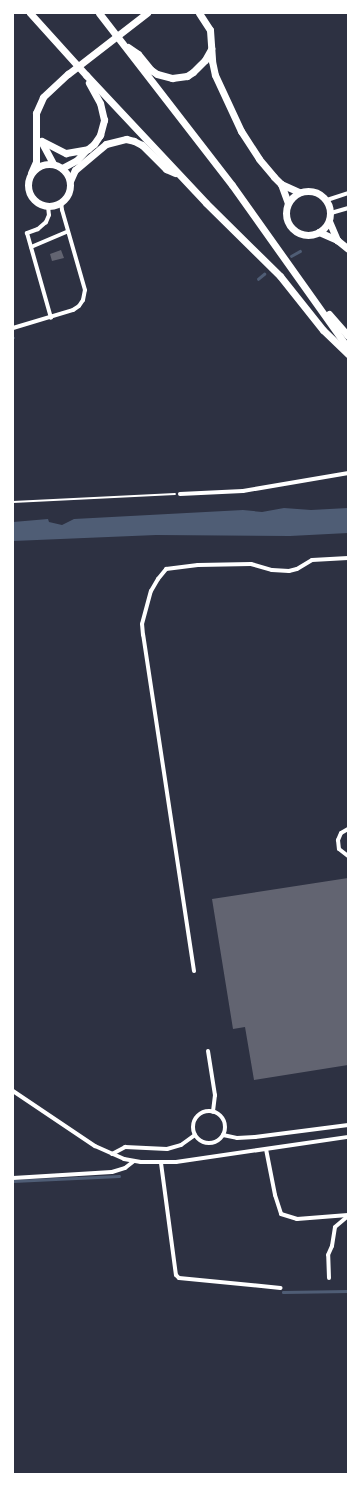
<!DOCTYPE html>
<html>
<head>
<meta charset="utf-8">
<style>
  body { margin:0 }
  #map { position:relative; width:361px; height:1487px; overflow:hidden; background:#2d3142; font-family:Quicksand,sans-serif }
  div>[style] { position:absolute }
  .water>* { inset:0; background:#4f5d75 }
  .stream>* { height:2.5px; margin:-1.25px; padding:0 1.25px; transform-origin:1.25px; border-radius:1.25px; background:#4f5d75 }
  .building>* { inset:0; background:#626471 }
  .path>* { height:1.5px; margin:-0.75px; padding:0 0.75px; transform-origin:0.75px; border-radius:0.75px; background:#fff }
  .minor>* { height:4px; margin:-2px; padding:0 2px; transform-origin:2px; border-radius:2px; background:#fff }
  .minor>.ring { margin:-2px; padding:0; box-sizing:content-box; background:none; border:4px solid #fff; border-radius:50% }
  .primary>* { height:7px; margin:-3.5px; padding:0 3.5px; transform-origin:3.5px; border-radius:3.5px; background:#fff }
  .primary>.ring { margin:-3.5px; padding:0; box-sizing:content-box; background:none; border:7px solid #fff; border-radius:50% }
  span { translate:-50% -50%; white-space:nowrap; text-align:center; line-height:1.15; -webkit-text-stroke:4px #fff; paint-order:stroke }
  .frame { position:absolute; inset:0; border:14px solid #fff; pointer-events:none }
</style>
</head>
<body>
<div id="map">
  <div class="water">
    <div style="clip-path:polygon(284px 508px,311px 510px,348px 508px,348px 533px,290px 536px,156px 535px,13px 541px,13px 522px,48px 519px,49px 522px,62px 525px,74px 519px,243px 510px,262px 512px)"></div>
  </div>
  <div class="stream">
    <div style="left:291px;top:256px;width:10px;rotate:-29deg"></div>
    <div style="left:258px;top:279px;width:8px;rotate:-40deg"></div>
    <div style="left:13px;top:338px;width:1px"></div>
    <div style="left:13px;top:1181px;width:106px;rotate:-2.7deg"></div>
    <div style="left:283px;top:1292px;width:65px;rotate:-0.9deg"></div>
  </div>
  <div class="building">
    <div style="clip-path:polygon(61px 250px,64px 258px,52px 261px,50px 254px)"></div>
    <div style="clip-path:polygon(348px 878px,348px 1065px,254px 1080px,245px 1027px,233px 1029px,212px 899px)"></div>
  </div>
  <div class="path">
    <div style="left:13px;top:502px;width:162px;rotate:-2.8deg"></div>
  </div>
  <div class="minor">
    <div style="left:327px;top:200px;width:22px;rotate:-18deg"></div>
    <div style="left:48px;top:206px;width:9px;rotate:84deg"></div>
    <div style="left:49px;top:215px;width:8px;rotate:113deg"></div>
    <div style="left:46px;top:222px;width:11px;rotate:139deg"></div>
    <div style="left:38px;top:229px;width:12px;rotate:160deg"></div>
    <div style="left:27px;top:233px;width:88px;rotate:74.2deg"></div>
    <div style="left:331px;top:213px;width:18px;rotate:-16deg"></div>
    <div style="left:31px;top:247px;width:39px;rotate:-23deg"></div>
    <div style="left:13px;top:328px;width:63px;rotate:-16.7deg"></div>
    <div style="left:73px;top:310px;width:7px;rotate:-34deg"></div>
    <div style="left:79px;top:306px;width:7px;rotate:-56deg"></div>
    <div style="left:83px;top:300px;width:10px;rotate:-79deg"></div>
    <div style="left:85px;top:290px;width:83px;rotate:-106deg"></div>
    <div style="left:62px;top:210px;width:8px;rotate:-97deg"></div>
    <div style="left:180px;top:494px;width:63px;rotate:-2.7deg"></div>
    <div style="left:243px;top:491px;width:107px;rotate:-9.7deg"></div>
    <div style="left:348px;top:829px;width:8px;rotate:150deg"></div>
    <div style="left:341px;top:833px;width:8px;rotate:113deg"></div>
    <div style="left:338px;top:840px;width:9px;rotate:84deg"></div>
    <div style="left:339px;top:849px;width:11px;rotate:38deg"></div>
    <div style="left:194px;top:971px;width:340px;rotate:-98.6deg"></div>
    <div style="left:143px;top:635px;width:11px;rotate:-95deg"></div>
    <div style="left:142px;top:624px;width:34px;rotate:-75deg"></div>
    <div style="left:151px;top:591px;width:14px;rotate:-60deg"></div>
    <div style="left:158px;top:579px;width:13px;rotate:-51deg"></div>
    <div style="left:166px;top:569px;width:32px;rotate:-7deg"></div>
    <div style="left:198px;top:565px;width:53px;rotate:-1.1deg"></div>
    <div style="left:251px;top:564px;width:22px;rotate:16deg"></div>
    <div style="left:272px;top:570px;width:17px;rotate:3deg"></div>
    <div style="left:289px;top:571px;width:8px;rotate:-14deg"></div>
    <div style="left:297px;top:569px;width:17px;rotate:-31deg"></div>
    <div style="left:312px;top:560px;width:36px;rotate:-3deg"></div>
    <div style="left:208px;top:1051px;width:45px;rotate:81deg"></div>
    <div style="left:215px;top:1095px;width:17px;rotate:97deg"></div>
    <div style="left:13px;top:1091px;width:99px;rotate:33.9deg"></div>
    <div style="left:95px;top:1146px;width:32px;rotate:24deg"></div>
    <div style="left:124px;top:1159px;width:17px;rotate:10deg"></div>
    <div style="left:141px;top:1162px;width:35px"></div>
    <div style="left:176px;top:1162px;width:174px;rotate:-8.3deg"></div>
    <div class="ring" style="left:193px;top:1111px;width:28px;height:28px"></div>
    <div style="left:223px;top:1135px;width:14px;rotate:12deg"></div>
    <div style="left:237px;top:1138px;width:18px;rotate:-3deg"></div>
    <div style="left:255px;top:1137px;width:94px;rotate:-7.4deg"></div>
    <div style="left:266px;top:1149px;width:47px;rotate:78.9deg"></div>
    <div style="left:275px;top:1195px;width:20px;rotate:72deg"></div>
    <div style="left:281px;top:1214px;width:17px;rotate:17deg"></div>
    <div style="left:297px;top:1219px;width:51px;rotate:-4.5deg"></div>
    <div style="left:112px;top:1154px;width:15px;rotate:-28deg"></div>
    <div style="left:125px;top:1147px;width:42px;rotate:2.7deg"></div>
    <div style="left:167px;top:1149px;width:15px;rotate:-16deg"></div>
    <div style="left:181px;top:1145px;width:17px;rotate:-36deg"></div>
    <div style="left:161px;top:1163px;width:113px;rotate:82.4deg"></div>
    <div style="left:176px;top:1275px;width:4px;rotate:45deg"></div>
    <div style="left:179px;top:1278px;width:102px;rotate:5.6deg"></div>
    <div style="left:13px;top:1178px;width:99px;rotate:-3.5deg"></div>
    <div style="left:112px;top:1172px;width:14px;rotate:-17deg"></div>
    <div style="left:125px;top:1168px;width:11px;rotate:-38deg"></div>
    <div style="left:329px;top:1278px;width:23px;rotate:-92deg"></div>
    <div style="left:328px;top:1255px;width:10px;rotate:-66deg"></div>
    <div style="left:332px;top:1246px;width:19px;rotate:-81deg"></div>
    <div style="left:335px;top:1227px;width:17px;rotate:-40deg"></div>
  </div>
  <div class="primary">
    <div style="left:30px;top:13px;width:84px;rotate:47.9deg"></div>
    <div style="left:86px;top:75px;width:175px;rotate:46.8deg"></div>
    <div style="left:206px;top:203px;width:104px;rotate:44.6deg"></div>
    <div style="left:280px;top:276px;width:69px;rotate:51.5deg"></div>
    <div style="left:323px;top:330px;width:35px;rotate:44deg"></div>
    <div style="left:99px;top:13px;width:217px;rotate:52.3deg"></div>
    <div style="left:232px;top:185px;width:200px;rotate:54.6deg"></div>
    <div style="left:199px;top:13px;width:20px;rotate:57deg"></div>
    <div style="left:210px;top:30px;width:31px;rotate:86deg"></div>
    <div style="left:212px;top:61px;width:14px;rotate:78deg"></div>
    <div style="left:215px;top:75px;width:62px;rotate:65.1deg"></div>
    <div style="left:241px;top:131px;width:33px;rotate:57deg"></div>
    <div style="left:259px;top:159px;width:23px;rotate:50deg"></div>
    <div style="left:274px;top:177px;width:10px;rotate:45deg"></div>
    <div style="left:281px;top:184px;width:20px;rotate:24deg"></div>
    <div style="left:128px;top:47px;width:12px;rotate:35deg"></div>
    <div style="left:138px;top:54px;width:21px;rotate:51deg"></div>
    <div style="left:151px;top:70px;width:7px;rotate:34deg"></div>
    <div style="left:157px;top:74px;width:16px;rotate:15deg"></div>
    <div style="left:172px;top:78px;width:15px;rotate:-8deg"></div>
    <div style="left:187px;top:76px;width:7px;rotate:-34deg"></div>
    <div style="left:193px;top:72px;width:17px;rotate:-45deg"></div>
    <div style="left:205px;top:60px;width:13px;rotate:-61deg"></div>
    <div style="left:41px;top:141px;width:26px;rotate:62deg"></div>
    <div style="left:42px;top:141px;width:27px;rotate:27deg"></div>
    <div style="left:66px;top:153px;width:22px;rotate:-10deg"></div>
    <div style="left:88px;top:149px;width:8px;rotate:-40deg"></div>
    <div style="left:94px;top:144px;width:11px;rotate:-56deg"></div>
    <div style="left:100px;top:135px;width:16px;rotate:-75deg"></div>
    <div style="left:104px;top:120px;width:17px;rotate:-103deg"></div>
    <div style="left:100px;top:103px;width:23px;rotate:-119deg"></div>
    <div class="ring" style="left:28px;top:164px;width:35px;height:35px"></div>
    <div style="left:62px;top:168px;width:17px;rotate:-28deg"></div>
    <div style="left:77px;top:160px;width:13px;rotate:-48deg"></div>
    <div style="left:31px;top:173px;width:12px;rotate:-66deg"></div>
    <div style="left:36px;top:162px;width:49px;rotate:-90deg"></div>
    <div style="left:36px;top:113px;width:17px;rotate:-66deg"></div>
    <div style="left:43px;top:97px;width:34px;rotate:-43deg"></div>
    <div style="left:68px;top:74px;width:100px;rotate:-37.7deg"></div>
    <div style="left:70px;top:181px;width:12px;rotate:-66deg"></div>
    <div style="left:75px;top:170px;width:40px;rotate:-40deg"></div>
    <div style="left:106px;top:144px;width:21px;rotate:-14deg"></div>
    <div style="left:126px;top:139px;width:8px;rotate:14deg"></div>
    <div style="left:134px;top:141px;width:9px;rotate:27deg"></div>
    <div style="left:142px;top:145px;width:34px;rotate:45deg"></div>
    <div style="left:166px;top:169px;width:10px;rotate:24deg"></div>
    <div style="left:281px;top:184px;width:20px;rotate:70deg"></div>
    <div class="ring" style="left:286px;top:191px;width:37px;height:37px"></div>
    <div style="left:329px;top:221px;width:21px;rotate:67deg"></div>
    <div style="left:319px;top:232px;width:20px;rotate:24deg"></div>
    <div style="left:337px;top:240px;width:14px;rotate:39deg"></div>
    <div style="left:329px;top:314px;width:29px;rotate:49deg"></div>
  </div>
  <div class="frame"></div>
</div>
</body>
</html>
